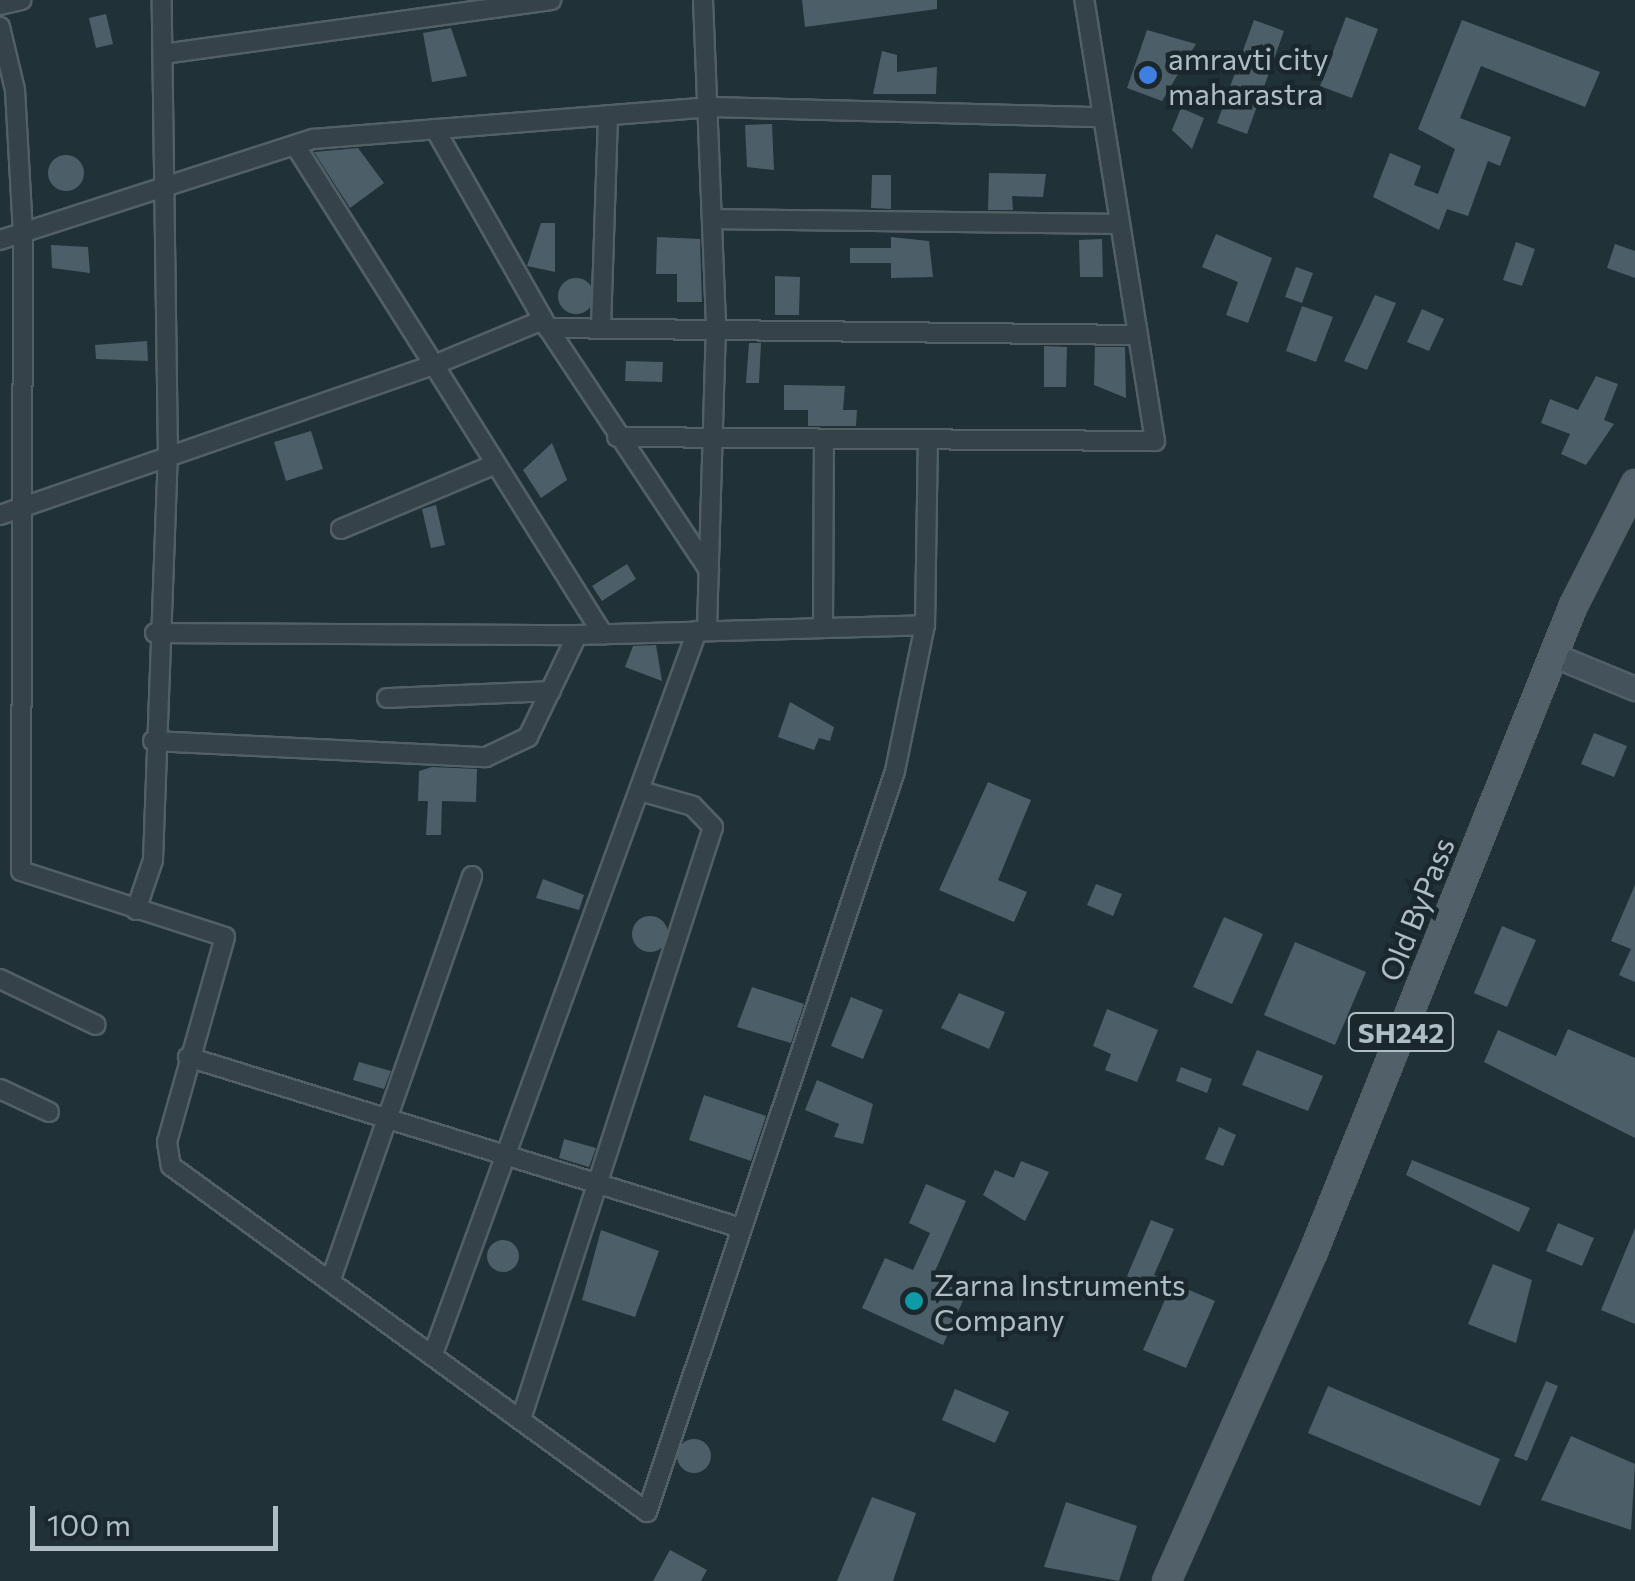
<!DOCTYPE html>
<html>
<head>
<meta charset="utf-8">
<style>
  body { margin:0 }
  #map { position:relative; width:1635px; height:1581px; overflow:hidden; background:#213138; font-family:Commissioner,sans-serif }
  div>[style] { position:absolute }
  .building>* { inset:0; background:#4c5e67 }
  .round { border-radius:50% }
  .roads { filter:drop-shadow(2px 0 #526066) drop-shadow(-2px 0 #526066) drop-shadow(0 2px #526066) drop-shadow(0 -2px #526066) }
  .street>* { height:18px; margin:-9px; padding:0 9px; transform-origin:9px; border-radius:9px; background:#354249 }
  .secondary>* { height:22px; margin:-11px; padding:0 11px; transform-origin:11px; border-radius:11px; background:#43525b }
  .primary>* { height:25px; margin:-12.5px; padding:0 12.5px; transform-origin:12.5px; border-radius:12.5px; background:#526169 }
  .dots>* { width:28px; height:28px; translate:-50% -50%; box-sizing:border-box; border:5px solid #1a272d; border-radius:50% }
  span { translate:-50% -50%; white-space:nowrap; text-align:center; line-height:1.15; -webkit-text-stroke:9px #1a272d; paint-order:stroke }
  .shield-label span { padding:2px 8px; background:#1a272d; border:2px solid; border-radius:8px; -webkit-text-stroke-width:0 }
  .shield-label { font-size:28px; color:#afbdc5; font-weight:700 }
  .poi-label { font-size:30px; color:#afbdc5 }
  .left { translate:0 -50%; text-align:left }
  .street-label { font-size:30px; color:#afbdc5 }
  .scale { position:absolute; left:30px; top:1506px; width:248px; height:45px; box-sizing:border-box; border:5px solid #afbdc5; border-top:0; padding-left:12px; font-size:30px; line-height:35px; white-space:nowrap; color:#afbdc5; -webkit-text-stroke:8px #1a272d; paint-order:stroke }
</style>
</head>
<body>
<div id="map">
  <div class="building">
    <div style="clip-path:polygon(802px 0,937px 0,937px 9px,805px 27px)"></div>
    <div style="clip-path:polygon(106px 14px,113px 44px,96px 48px,89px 18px)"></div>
    <div style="clip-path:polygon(1346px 17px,1378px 29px,1352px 98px,1320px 86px)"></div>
    <div style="clip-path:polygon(1254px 20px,1284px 31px,1247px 134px,1217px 123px)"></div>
    <div style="clip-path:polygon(1462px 20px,1600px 72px,1585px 107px,1481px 66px,1460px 118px,1511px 137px,1500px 166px,1488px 161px,1468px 216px,1447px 209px,1439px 230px,1373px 197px,1390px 153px,1421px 166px,1414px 185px,1438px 194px,1455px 149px,1418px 129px)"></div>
    <div style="clip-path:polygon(451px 28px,467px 76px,432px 82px,423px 33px)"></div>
    <div style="clip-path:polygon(1147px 30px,1196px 44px,1162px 101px,1127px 88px)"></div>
    <div style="clip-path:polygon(882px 51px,897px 55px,897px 72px,937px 67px,936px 94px,873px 94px)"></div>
    <div style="clip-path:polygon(1181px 108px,1204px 118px,1192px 149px,1172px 130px)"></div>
    <div style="clip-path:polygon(772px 124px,774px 170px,747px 167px,745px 125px)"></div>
    <div style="clip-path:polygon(358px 148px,384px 183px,350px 208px,314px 152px)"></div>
    <div class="round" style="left:48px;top:155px;width:36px;height:36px"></div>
    <div style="clip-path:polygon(989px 173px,1046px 174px,1043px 197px,1012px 196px,1013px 210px,988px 210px)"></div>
    <div style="clip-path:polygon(872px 175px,891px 175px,891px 209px,871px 208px)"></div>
    <div style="clip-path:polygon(541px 223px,555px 223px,555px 272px,527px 266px)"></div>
    <div style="clip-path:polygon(1216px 234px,1272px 258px,1248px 323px,1226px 315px,1238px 282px,1202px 267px)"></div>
    <div style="clip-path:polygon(657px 237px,700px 239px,702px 302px,677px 302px,677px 274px,656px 274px)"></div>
    <div style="clip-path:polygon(891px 237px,929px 241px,933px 277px,891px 278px,891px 263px,850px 263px,850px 248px,891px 248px)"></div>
    <div style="clip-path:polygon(1102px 239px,1103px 277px,1080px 277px,1079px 240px)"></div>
    <div style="clip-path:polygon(1516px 242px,1535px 249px,1522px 286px,1503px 280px)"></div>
    <div style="clip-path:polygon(1615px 244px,1635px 251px,1635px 278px,1607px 268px)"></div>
    <div style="clip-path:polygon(51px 245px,88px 247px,90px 273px,52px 268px)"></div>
    <div style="clip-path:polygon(1296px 267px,1313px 273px,1302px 303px,1285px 297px)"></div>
    <div style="clip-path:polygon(775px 276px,800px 277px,799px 315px,775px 315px)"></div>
    <div class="round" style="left:558px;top:278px;width:36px;height:36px"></div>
    <div style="clip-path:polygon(1375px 295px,1396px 303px,1367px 370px,1344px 361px)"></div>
    <div style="clip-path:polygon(1302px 306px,1333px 317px,1316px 362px,1286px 351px)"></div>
    <div style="clip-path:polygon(1422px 309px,1444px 319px,1429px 351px,1407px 342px)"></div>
    <div style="clip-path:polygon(147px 341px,148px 361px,96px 359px,95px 345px)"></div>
    <div style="clip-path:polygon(749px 343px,761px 343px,759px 383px,746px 383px)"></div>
    <div style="clip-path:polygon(1044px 346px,1067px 347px,1066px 387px,1044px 387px)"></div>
    <div style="clip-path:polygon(1095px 347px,1125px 347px,1126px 398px,1094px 385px)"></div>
    <div style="clip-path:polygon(626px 361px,663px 362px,662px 382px,625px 381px)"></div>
    <div style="clip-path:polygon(1596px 376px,1618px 384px,1604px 420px,1614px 424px,1586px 465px,1561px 454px,1570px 434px,1541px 423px,1550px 399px,1578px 410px)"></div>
    <div style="clip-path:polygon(784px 385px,845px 386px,843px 410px,857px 410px,856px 426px,808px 426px,808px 410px,784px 410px)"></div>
    <div style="clip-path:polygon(311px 431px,323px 469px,286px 481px,274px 442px)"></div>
    <div style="clip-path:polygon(552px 443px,567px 480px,541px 498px,523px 470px)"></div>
    <div style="clip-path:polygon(436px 505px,445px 545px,431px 548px,422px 509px)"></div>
    <div style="clip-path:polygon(627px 564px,636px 579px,602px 601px,592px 586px)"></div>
    <div style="clip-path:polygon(656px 645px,662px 681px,625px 667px,633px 646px)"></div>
    <div style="clip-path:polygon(790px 702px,834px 727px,830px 741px,819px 738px,814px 750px,778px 737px)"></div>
    <div style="clip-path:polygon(1594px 733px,1627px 746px,1614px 777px,1581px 764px)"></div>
    <div style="clip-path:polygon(432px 767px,477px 769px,476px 802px,442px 801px,441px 835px,426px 835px,428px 801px,418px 801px,419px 771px)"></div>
    <div style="clip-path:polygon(988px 782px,1031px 800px,998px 880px,1027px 892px,1014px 922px,939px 890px)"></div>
    <div style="clip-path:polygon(543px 879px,584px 895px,579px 910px,536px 898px)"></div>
    <div style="clip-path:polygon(1096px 884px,1122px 894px,1113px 916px,1087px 905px)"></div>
    <div style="clip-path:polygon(1635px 885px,1635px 982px,1619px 975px,1631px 949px,1611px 941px)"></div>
    <div class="round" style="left:632px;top:916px;width:36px;height:36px"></div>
    <div style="clip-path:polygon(1224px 917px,1263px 934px,1232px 1004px,1193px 987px)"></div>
    <div style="clip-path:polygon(1502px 926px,1536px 940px,1507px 1007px,1474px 993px)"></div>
    <div style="clip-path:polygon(1295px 942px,1366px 972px,1335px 1045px,1264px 1015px)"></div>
    <div style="clip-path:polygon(752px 987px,804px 1004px,791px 1043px,737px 1027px)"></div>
    <div style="clip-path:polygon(959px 993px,1005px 1012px,989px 1049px,941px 1028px)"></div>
    <div style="clip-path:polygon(851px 997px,883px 1010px,863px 1059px,831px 1046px)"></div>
    <div style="clip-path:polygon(1107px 1009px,1158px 1030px,1137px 1082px,1105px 1070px,1111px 1054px,1093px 1046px)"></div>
    <div style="clip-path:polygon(1568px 1029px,1635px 1058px,1635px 1138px,1484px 1062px,1498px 1030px,1556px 1056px)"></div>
    <div style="clip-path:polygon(1257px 1050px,1323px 1076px,1308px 1111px,1242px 1085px)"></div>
    <div style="clip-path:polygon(359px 1062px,391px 1071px,384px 1089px,353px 1080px)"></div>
    <div style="clip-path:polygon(1181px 1067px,1212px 1079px,1207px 1093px,1176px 1081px)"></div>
    <div style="clip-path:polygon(817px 1080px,873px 1104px,863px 1144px,834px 1137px,839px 1124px,805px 1110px)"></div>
    <div style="clip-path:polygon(704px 1095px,766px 1116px,751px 1161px,689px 1140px)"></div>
    <div style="clip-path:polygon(1219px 1127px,1236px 1135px,1223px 1166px,1205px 1159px)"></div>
    <div style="clip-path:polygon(564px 1139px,596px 1148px,589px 1167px,559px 1158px)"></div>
    <div style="clip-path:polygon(1412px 1160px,1530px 1208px,1519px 1232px,1406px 1175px)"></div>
    <div style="clip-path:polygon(1021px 1161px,1049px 1172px,1025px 1221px,983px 1195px,995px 1170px,1014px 1178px)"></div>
    <div style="clip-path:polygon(926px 1184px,966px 1201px,932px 1278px,966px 1294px,943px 1345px,862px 1308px,885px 1258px,913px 1270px,930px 1233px,909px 1223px)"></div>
    <div style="clip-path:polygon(1151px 1220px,1174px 1229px,1154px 1275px,1215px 1301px,1186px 1368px,1143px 1350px,1167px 1295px,1127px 1276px)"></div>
    <div style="clip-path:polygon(1558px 1223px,1594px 1238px,1582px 1266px,1546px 1251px)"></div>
    <div style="clip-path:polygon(1635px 1228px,1635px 1324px,1601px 1310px)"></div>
    <div style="clip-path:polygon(601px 1230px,659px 1251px,635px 1317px,582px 1300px)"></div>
    <div class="round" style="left:487px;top:1240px;width:32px;height:32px"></div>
    <div style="clip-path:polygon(1493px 1264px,1532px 1280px,1516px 1343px,1468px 1324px)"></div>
    <div style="clip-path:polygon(1546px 1381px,1558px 1386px,1527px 1461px,1514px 1456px)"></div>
    <div style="clip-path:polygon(1328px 1386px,1500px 1459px,1480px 1506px,1308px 1433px)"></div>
    <div style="clip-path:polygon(955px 1389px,1009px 1412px,995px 1443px,942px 1420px)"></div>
    <div style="clip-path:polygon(1571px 1436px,1635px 1464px,1631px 1530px,1541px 1500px)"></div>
    <div class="round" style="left:677px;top:1439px;width:34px;height:34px"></div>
    <div style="clip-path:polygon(872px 1497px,916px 1513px,893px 1581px,837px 1581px)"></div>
    <div style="clip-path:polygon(1066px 1502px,1137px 1526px,1119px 1581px,1044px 1567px)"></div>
    <div style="clip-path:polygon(670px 1550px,707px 1570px,701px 1581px,653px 1581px)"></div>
  </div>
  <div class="roads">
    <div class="street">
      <div style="left:703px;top:0;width:325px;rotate:87.7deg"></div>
      <div style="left:716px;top:325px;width:303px;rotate:91.7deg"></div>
      <div style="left:0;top:5px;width:22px;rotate:-13deg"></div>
      <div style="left:0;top:27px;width:65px;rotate:76.6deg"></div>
      <div style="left:15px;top:90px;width:143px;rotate:86.8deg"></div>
      <div style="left:23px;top:233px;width:638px;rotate:90.18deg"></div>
      <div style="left:21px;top:871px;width:214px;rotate:17.9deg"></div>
      <div style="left:225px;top:937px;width:213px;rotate:105.8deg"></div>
      <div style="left:167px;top:1142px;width:24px;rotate:81deg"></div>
      <div style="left:171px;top:1166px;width:588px;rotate:36.01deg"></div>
      <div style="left:647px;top:1512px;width:781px;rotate:-71.5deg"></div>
      <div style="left:895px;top:771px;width:149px;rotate:-78.4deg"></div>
      <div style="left:163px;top:54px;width:392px;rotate:-7.9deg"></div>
      <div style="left:435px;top:129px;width:229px;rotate:60.4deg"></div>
      <div style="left:548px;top:328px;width:291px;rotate:56.4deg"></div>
      <div style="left:714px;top:219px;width:400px;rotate:0.7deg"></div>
      <div style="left:0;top:240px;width:329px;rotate:-17.9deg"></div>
      <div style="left:313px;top:139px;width:400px;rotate:-4.6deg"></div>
      <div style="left:712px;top:107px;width:389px;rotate:1.5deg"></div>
      <div style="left:543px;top:320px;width:118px;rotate:157.6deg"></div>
      <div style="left:434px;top:365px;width:318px;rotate:57.9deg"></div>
      <div style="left:601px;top:327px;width:212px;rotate:-88.1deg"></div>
      <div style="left:548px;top:328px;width:588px;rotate:0.68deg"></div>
      <div style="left:617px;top:437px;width:538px;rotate:0.43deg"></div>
      <div style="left:1155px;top:441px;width:447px;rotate:-99.1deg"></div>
      <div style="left:0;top:515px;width:459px;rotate:-19.1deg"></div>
      <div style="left:434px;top:365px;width:260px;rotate:-122.3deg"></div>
      <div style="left:341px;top:529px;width:168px;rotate:-22.8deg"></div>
      <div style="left:823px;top:624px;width:184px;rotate:-89.7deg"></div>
      <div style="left:155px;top:633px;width:422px;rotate:0.3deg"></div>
      <div style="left:387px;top:698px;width:164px;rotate:-2.4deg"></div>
      <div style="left:153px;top:741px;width:333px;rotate:2.8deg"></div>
      <div style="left:486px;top:757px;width:47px;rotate:-25.5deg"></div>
      <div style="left:528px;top:737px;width:113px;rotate:-64.3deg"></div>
      <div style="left:577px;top:635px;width:348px;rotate:-1.6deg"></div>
      <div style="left:925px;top:625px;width:185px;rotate:-89.1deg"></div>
      <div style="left:136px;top:910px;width:53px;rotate:-71.2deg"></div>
      <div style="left:153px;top:860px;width:404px;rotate:-87.9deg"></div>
      <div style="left:168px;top:456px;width:456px;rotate:-90.8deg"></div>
      <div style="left:0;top:979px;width:106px;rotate:25.6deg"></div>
      <div style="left:188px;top:1057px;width:579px;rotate:17.18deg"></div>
      <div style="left:0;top:1089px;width:54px;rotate:25.1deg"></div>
      <div style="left:331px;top:1279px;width:427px;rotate:-70.7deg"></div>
      <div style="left:433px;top:1354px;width:770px;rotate:-69.94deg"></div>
      <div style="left:521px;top:1419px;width:622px;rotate:-72.03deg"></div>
      <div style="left:713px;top:827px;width:29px;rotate:-134deg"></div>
      <div style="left:693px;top:806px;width:51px;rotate:-164.1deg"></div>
    </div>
    <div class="secondary">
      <div style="left:1553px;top:655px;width:89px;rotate:22.5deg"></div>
    </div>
    <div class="primary">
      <div style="left:1166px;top:1581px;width:361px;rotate:-66deg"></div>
      <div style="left:1313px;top:1251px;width:696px;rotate:-68.08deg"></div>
      <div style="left:1573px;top:605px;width:137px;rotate:-63.1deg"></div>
    </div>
  </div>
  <div class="dots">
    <div style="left:1148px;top:75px;background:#3f7fe0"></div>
    <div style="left:914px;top:1301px;background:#0f9aa8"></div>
  </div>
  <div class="shield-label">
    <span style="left:1401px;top:1032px">SH242</span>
  </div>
  <div class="poi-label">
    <span class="left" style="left:1168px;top:75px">amravti city<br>maharastra</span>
    <span class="left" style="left:934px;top:1301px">Zarna Instruments<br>Company</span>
  </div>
  <div class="street-label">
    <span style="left:1416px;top:909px;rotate:-68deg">Old ByPass</span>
  </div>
  <div class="scale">100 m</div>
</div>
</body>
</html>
